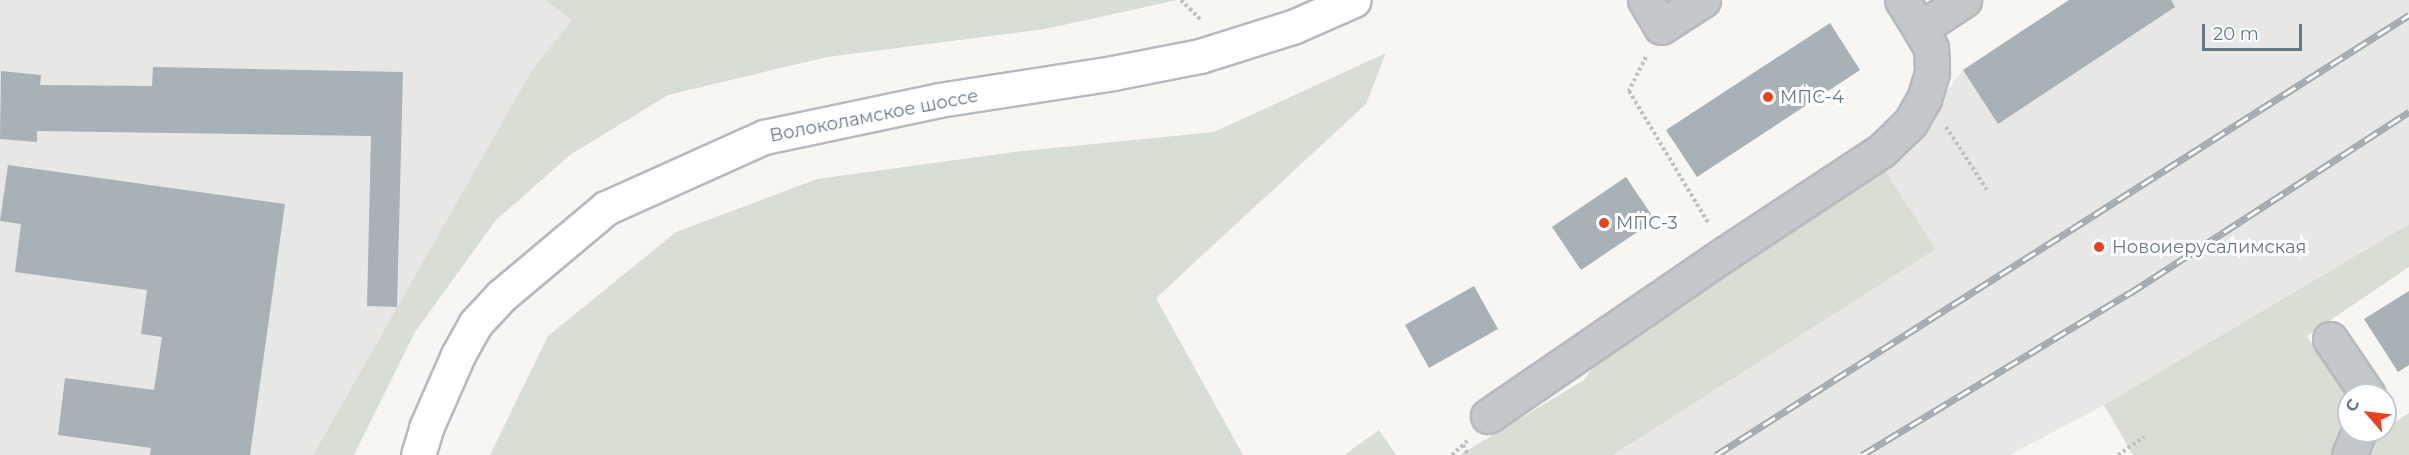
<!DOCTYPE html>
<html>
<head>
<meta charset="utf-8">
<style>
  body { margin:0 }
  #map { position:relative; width:2409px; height:455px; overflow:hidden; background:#f7f6f3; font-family:Montserrat,sans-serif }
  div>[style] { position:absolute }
  .built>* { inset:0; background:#e7e8e6 }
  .green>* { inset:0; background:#d8ded4 }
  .building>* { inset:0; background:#a8b1b6 }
  .path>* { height:4px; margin-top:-2px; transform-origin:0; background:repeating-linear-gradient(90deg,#bdc0c2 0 3px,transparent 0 6px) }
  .roads { filter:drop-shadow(2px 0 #b5babd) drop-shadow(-2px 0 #b5babd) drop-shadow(0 2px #b5babd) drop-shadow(0 -2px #b5babd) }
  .minor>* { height:33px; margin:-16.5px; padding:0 16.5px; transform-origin:16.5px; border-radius:16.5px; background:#c4c8cb }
  .major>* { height:33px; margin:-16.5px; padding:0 16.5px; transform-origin:16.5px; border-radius:16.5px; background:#fff }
  .rail>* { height:7px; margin-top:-3.5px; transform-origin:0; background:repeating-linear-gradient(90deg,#fff 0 14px,#a2aaaf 0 28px); box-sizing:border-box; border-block:2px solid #a2aaaf }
  .dots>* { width:16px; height:16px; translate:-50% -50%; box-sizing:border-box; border:3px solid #fff; border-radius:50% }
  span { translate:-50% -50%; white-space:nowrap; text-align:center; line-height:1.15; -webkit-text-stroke:6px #fff; paint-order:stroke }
  .poi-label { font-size:18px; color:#647885 }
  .left { translate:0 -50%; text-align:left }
  .street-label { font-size:18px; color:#647885 }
  .north { position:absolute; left:2337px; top:383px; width:60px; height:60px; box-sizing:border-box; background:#fff; border:2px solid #c1c9ce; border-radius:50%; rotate:298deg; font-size:16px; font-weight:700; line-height:24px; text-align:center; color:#647885 }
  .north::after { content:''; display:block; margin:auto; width:21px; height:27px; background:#eb421e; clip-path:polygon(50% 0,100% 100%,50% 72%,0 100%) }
  .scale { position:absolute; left:2202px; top:24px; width:100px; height:27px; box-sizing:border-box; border:3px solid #647885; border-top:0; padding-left:8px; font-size:18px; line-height:21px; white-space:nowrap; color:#647885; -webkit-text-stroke:4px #fff; paint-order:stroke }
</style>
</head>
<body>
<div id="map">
  <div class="built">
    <div style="clip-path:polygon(0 0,545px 0,573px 20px,532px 70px,313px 455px,0 455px)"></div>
    <div style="clip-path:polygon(2069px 0,2409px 0,2409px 224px,2104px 405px,2010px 455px,1613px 455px,1936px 249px,1885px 171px,1963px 70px)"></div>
  </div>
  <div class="green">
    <div style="clip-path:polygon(545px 0,1177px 0,1045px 29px,827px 57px,668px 95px,570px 155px,496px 220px,415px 332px,354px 455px,313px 455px,532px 70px,572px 20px)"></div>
    <div style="clip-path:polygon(1386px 53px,1366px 104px,1156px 298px,1243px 455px,490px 455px,548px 336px,676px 232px,817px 179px,1014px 152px,1214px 132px)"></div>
    <div style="clip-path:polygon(1885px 171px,1936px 249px,1613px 455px,1460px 455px,1584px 380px,1614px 340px)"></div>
    <div style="clip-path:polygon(2409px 224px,2409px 267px,2307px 336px,2349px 399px,2349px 416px,2334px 455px,2133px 455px,2104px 405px)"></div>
    <div style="clip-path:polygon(2409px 413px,2409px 455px,2366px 455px,2374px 436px)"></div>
    <div style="clip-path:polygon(1379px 430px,1396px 455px,1344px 455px)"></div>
  </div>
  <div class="building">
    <div style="clip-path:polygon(2069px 0,2171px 0,2175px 7px,1998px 124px,1963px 70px)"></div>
    <div style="clip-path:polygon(1830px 23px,1860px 70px,1697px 177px,1666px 130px)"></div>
    <div style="clip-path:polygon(153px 67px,403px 72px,397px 307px,367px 306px,371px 136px,37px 131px,37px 142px,0 139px,1px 71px,41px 75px,40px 85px,152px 86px)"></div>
    <div style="clip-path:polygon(8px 165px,285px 204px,250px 455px,150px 455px,151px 448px,58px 435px,65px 378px,154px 390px,162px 337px,141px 334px,147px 290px,15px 272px,21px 224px,0 221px)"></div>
    <div style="clip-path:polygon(1626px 177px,1655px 220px,1581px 270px,1552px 227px)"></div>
    <div style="clip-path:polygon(1474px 286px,1498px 329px,1429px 368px,1405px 325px)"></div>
    <div style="clip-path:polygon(2409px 291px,2409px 365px,2398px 372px,2364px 319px)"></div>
  </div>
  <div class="path">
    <div style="left:1181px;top:0;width:27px;rotate:45deg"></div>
    <div style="left:1646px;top:57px;width:38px;rotate:117deg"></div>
    <div style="left:1629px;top:91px;width:155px;rotate:59deg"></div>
    <div style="left:1946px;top:127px;width:75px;rotate:56.9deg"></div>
    <div style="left:1463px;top:445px;width:11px;rotate:63deg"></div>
    <div style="left:1452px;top:455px;width:21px;rotate:-43deg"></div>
    <div style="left:2118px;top:455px;width:32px;rotate:-35deg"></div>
  </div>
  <div class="roads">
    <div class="minor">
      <div style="left:1645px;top:0;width:31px;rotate:59deg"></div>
      <div style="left:1661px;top:27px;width:50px;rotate:-32.7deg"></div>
      <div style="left:1902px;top:0;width:34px;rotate:58deg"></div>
      <div style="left:1920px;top:29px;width:53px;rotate:-33.4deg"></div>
      <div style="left:2330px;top:339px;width:68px;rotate:55.8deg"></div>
      <div style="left:1488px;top:416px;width:288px;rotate:-34.4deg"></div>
      <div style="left:1726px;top:253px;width:187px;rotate:-33.4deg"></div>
      <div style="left:1882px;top:150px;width:39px;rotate:-44deg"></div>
      <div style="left:1910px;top:123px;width:28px;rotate:-60deg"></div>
      <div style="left:1924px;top:99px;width:28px;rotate:-73deg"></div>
      <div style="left:1932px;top:72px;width:24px;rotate:-92deg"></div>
      <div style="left:1931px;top:48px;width:22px;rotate:-120deg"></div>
      <div style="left:2349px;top:455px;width:26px;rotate:-67deg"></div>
    </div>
    <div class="major">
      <div style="left:418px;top:455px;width:28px;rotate:-73deg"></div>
      <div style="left:426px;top:428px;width:80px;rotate:-66.3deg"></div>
      <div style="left:458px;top:355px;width:35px;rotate:-61deg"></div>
      <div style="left:475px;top:324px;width:38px;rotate:-47deg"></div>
      <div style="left:501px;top:296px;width:137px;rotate:-40deg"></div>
      <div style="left:606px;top:208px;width:173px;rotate:-24.2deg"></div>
      <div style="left:764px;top:137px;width:179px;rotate:-11.9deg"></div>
      <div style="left:939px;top:100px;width:176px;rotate:-8.8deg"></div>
      <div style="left:1113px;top:73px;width:89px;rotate:-11.1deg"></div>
      <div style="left:1200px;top:56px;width:100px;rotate:-17.5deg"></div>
      <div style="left:1295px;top:26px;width:64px;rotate:-23.8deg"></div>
    </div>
  </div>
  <div class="rail">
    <div style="left:1716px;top:455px;width:821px;rotate:-32.41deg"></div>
    <div style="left:1862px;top:455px;width:313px;rotate:-31.2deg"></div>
    <div style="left:2130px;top:293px;width:333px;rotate:-33deg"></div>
  </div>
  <div class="dots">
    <div style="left:1768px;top:97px;background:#eb421e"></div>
    <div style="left:1604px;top:223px;background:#eb421e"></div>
    <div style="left:2099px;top:247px;background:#eb421e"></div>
  </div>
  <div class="poi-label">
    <span class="left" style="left:1780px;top:97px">МПС-4</span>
    <span class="left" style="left:1616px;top:223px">МПС-3</span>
    <span class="left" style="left:2112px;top:247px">Новоиерусалимская</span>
  </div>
  <div class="street-label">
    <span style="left:874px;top:116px;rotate:-11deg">Волоколамское шоссе</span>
  </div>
  <div class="north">С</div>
  <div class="scale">20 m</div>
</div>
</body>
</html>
